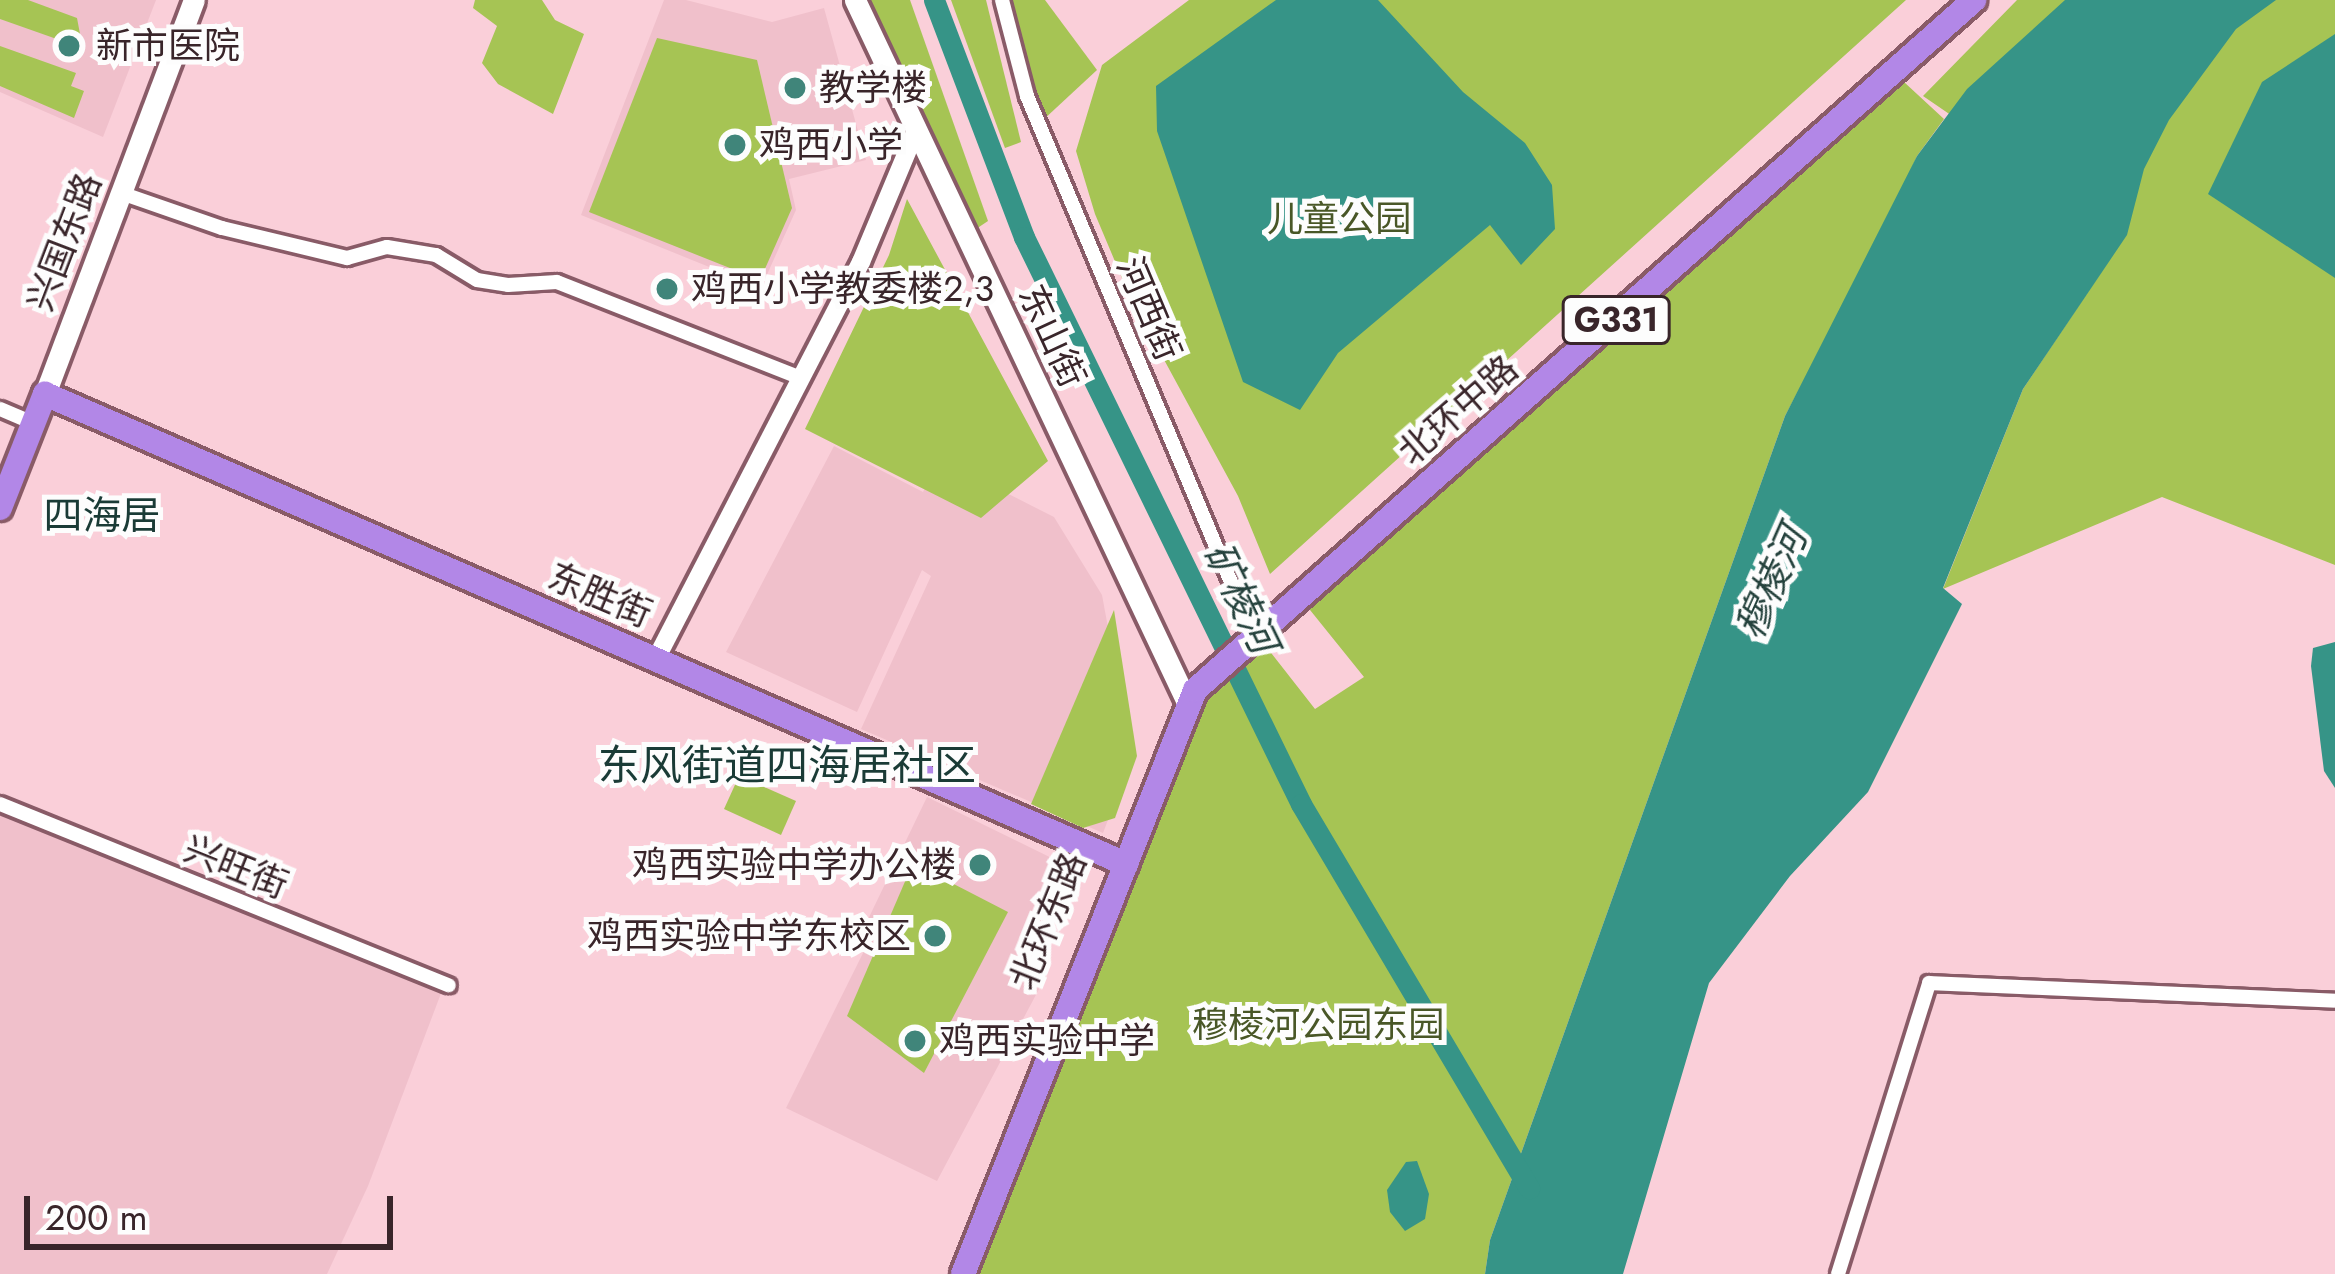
<!DOCTYPE html>
<html>
<head>
<meta charset="utf-8">
<style>
  body { margin:0 }
  #map { position:relative; width:2335px; height:1274px; overflow:hidden; background:#facfd9; font-family:Jost,"Noto Sans SC",sans-serif }
  div>[style] { position:absolute }
  .built>* { inset:0; background:#f0c0cb }
  .green>* { inset:0; background:#a6c454 }
  .water>* { inset:0; background:#369487 }
  .river>* { height:21px; margin:-10.5px; padding:0 10.5px; transform-origin:10.5px; border-radius:10.5px; background:#369487 }
  .roads { filter:drop-shadow(3px 0 #895b67) drop-shadow(-3px 0 #895b67) drop-shadow(0 3px #895b67) drop-shadow(0 -3px #895b67) }
  .minor>* { height:14px; margin:-7px; padding:0 7px; transform-origin:7px; border-radius:7px; background:#fff }
  .tertiary>* { height:18px; margin:-9px; padding:0 9px; transform-origin:9px; border-radius:9px; background:#fff }
  .secondary>* { height:21px; margin:-10.5px; padding:0 10.5px; transform-origin:10.5px; border-radius:10.5px; background:#fff }
  .trunk>* { height:24px; margin:-12px; padding:0 12px; transform-origin:12px; border-radius:12px; background:#b287e7 }
  .dots>* { width:33px; height:33px; translate:-50% -50%; box-sizing:border-box; border:6px solid #fdfdfd; border-radius:50% }
  span { translate:-50% -50%; white-space:nowrap; text-align:center; line-height:1.15; -webkit-text-stroke:10px #fdfdfd; paint-order:stroke }
  .shield-label span { padding:3px 9px; background:#fdfdfd; border:3px solid; border-radius:9px; -webkit-text-stroke-width:0 }
  .shield-label { font-size:33px; color:#39252a; font-weight:700 }
  .poi-label { font-size:36px; color:#39252a }
  .left { translate:0 -50%; text-align:left }
  .right { translate:-100% -50%; text-align:right }
  .park-label { font-size:36px; color:#495727 }
  .street-label { font-size:36px; color:#39252a }
  .neighbourhood-label { font-size:39px; color:#1a3b36 }
  .water-label { font-size:39px; color:#25423d; font-style:italic }
  .quarter-label { font-size:42px; color:#1a3b36 }
  .scale { position:absolute; left:24px; top:1196px; width:369px; height:54px; box-sizing:border-box; border:6px solid #39252a; border-top:0; padding-left:15px; font-size:36px; line-height:42px; white-space:nowrap; color:#39252a; -webkit-text-stroke:9px #fdfdfd; paint-order:stroke }
</style>
</head>
<body>
<div id="map">
  <div class="built">
    <div style="clip-path:polygon(0 0,156px 0,103px 137px,0 92px)"></div>
    <div style="clip-path:polygon(664px 0,686px 0,772px 22px,824px 8px,866px 160px,789px 179px,796px 210px,761px 288px,581px 215px)"></div>
    <div style="clip-path:polygon(834px 446px,923px 492px,939px 459px,1054px 517px,1102px 595px,1132px 757px,1103px 833px,861px 729px,931px 576px,922px 570px,857px 712px,726px 652px)"></div>
    <div style="clip-path:polygon(927px 797px,1076px 870px,1026px 961px,1047px 974px,937px 1181px,786px 1108px,868px 943px,859px 938px)"></div>
    <div style="clip-path:polygon(0 814px,443px 988px,368px 1186px,327px 1274px,0 1274px)"></div>
  </div>
  <div class="green">
    <div style="clip-path:polygon(0 0,28px 0,77px 18px,80px 34px,68px 43px,0 19px)"></div>
    <div style="clip-path:polygon(475px 0,542px 0,555px 20px,584px 34px,553px 114px,498px 84px,482px 63px,497px 26px,473px 8px)"></div>
    <div style="clip-path:polygon(869px 0,910px 0,988px 221px,976px 229px)"></div>
    <div style="clip-path:polygon(951px 0,986px 0,1021px 142px,1005px 148px)"></div>
    <div style="clip-path:polygon(1007px 0,1045px 0,1097px 70px,1042px 121px,1029px 92px)"></div>
    <div style="clip-path:polygon(1189px 0,1906px 0,1270px 574px,1238px 496px,1130px 297px,1095px 214px,1076px 151px,1102px 65px)"></div>
    <div style="clip-path:polygon(2017px 0,2335px 0,2335px 565px,2162px 497px,1943px 589px,2023px 389px,2126px 235px,1923px 96px)"></div>
    <div style="clip-path:polygon(657px 38px,757px 60px,792px 208px,760px 280px,589px 212px)"></div>
    <div style="clip-path:polygon(0 46px,76px 73px,71px 86px,84px 91px,74px 118px,0 86px)"></div>
    <div style="clip-path:polygon(1904px 82px,1944px 119px,1917px 156px,1886px 226px,1785px 416px,1490px 1240px,1485px 1274px,967px 1274px,1193px 703px,1261px 640px,1315px 709px,1364px 677px,1306px 605px,1308px 597px)"></div>
    <div style="clip-path:polygon(907px 199px,1048px 461px,981px 518px,805px 429px,889px 255px)"></div>
    <div style="clip-path:polygon(1114px 610px,1137px 756px,1115px 818px,1083px 828px,1031px 804px)"></div>
    <div style="clip-path:polygon(739px 776px,796px 801px,781px 835px,724px 809px)"></div>
    <div style="clip-path:polygon(913px 863px,1008px 912px,924px 1073px,847px 1016px)"></div>
  </div>
  <div class="water">
    <div style="clip-path:polygon(1276px 0,1378px 0,1463px 92px,1525px 143px,1552px 185px,1555px 229px,1521px 265px,1490px 225px,1338px 353px,1300px 410px,1243px 382px,1157px 131px,1156px 86px)"></div>
    <div style="clip-path:polygon(2065px 0,2276px 0,2236px 29px,2169px 120px,2144px 169px,2127px 235px,2023px 389px,1943px 588px,1962px 604px,1868px 792px,1790px 876px,1709px 983px,1623px 1274px,1485px 1274px,1490px 1240px,1785px 416px,1917px 156px,1967px 89px)"></div>
    <div style="clip-path:polygon(2335px 34px,2335px 278px,2208px 194px,2262px 82px)"></div>
    <div style="clip-path:polygon(2335px 642px,2335px 788px,2324px 771px,2311px 666px,2313px 648px)"></div>
    <div style="clip-path:polygon(1417px 1161px,1429px 1194px,1425px 1219px,1405px 1231px,1390px 1212px,1387px 1190px,1406px 1162px)"></div>
  </div>
  <div class="river">
    <div style="left:934px;top:0;width:254px;rotate:69.2deg"></div>
    <div style="left:1024px;top:237px;width:631px;rotate:63.96deg"></div>
    <div style="left:1301px;top:804px;width:447px;rotate:59.3deg"></div>
  </div>
  <div class="roads">
    <div class="minor">
      <div style="left:1002px;top:0;width:99px;rotate:75.4deg"></div>
      <div style="left:1027px;top:96px;width:587px;rotate:67.24deg"></div>
      <div style="left:121px;top:193px;width:107px;rotate:19.1deg"></div>
      <div style="left:222px;top:228px;width:129px;rotate:13.5deg"></div>
      <div style="left:347px;top:258px;width:41px;rotate:-15.4deg"></div>
      <div style="left:387px;top:247px;width:50px;rotate:9.3deg"></div>
      <div style="left:436px;top:255px;width:48px;rotate:31.4deg"></div>
      <div style="left:477px;top:280px;width:31px;rotate:9deg"></div>
      <div style="left:508px;top:285px;width:49px;rotate:-3.5deg"></div>
      <div style="left:557px;top:282px;width:262px;rotate:21.5deg"></div>
      <div style="left:0;top:409px;width:36px;rotate:23deg"></div>
      <div style="left:0;top:804px;width:484px;rotate:22deg"></div>
      <div style="left:1838px;top:1274px;width:305px;rotate:-72.6deg"></div>
      <div style="left:1929px;top:983px;width:406px;rotate:2.5deg"></div>
    </div>
    <div class="tertiary">
      <div style="left:656px;top:659px;width:447px;rotate:-62.7deg"></div>
      <div style="left:861px;top:262px;width:145px;rotate:-67.3deg"></div>
    </div>
    <div class="secondary">
      <div style="left:855px;top:0;width:777px;rotate:64.69deg"></div>
      <div style="left:45px;top:394px;width:421px;rotate:-69.3deg"></div>
    </div>
    <div class="trunk">
      <div style="left:0;top:508px;width:123px;rotate:-68.5deg"></div>
      <div style="left:45px;top:394px;width:1179px;rotate:23.5deg"></div>
      <div style="left:963px;top:1274px;width:628px;rotate:-68.33deg"></div>
      <div style="left:1195px;top:690px;width:1041px;rotate:-41.53deg"></div>
    </div>
  </div>
  <div class="dots">
    <div style="left:69px;top:46px;background:#40857a"></div>
    <div style="left:795px;top:88px;background:#40857a"></div>
    <div style="left:735px;top:145px;background:#40857a"></div>
    <div style="left:667px;top:289px;background:#40857a"></div>
    <div style="left:980px;top:865px;background:#40857a"></div>
    <div style="left:935px;top:936px;background:#40857a"></div>
    <div style="left:915px;top:1041px;background:#40857a"></div>
  </div>
  <div class="shield-label">
    <span style="left:1616px;top:320px">G331</span>
  </div>
  <div class="poi-label">
    <span class="left" style="left:96px;top:46px">新市医院</span>
    <span class="left" style="left:819px;top:88px">教学楼</span>
    <span class="left" style="left:759px;top:145px">鸡西小学</span>
    <span class="left" style="left:691px;top:289px">鸡西小学教委楼2,3</span>
    <span class="right" style="left:956px;top:865px">鸡西实验中学办公楼</span>
    <span class="right" style="left:911px;top:936px">鸡西实验中学东校区</span>
    <span class="left" style="left:939px;top:1041px">鸡西实验中学</span>
  </div>
  <div class="park-label">
    <span style="left:1339px;top:219px">儿童公园</span>
    <span style="left:1318px;top:1025px">穆棱河公园东园</span>
  </div>
  <div class="street-label">
    <span style="left:64px;top:242px;rotate:-69deg">兴国东路</span>
    <span style="left:1149px;top:309px;rotate:67deg">河西街</span>
    <span style="left:1052px;top:336px;rotate:65deg">东山街</span>
    <span style="left:1458px;top:410px;rotate:-41deg">北环中路</span>
    <span style="left:600px;top:595px;rotate:23deg">东胜街</span>
    <span style="left:236px;top:867px;rotate:22deg">兴旺街</span>
    <span style="left:1048px;top:921px;rotate:-68deg">北环东路</span>
  </div>
  <div class="neighbourhood-label">
    <span style="left:102px;top:516px">四海居</span>
  </div>
  <div class="water-label">
    <span style="left:1772px;top:583px;rotate:-66deg">穆棱河</span>
    <span style="left:1240px;top:598px;rotate:64deg">矿棱河</span>
  </div>
  <div class="quarter-label">
    <span style="left:787px;top:766px">东风街道四海居社区</span>
  </div>
  <div class="scale">200 m</div>
</div>
</body>
</html>
